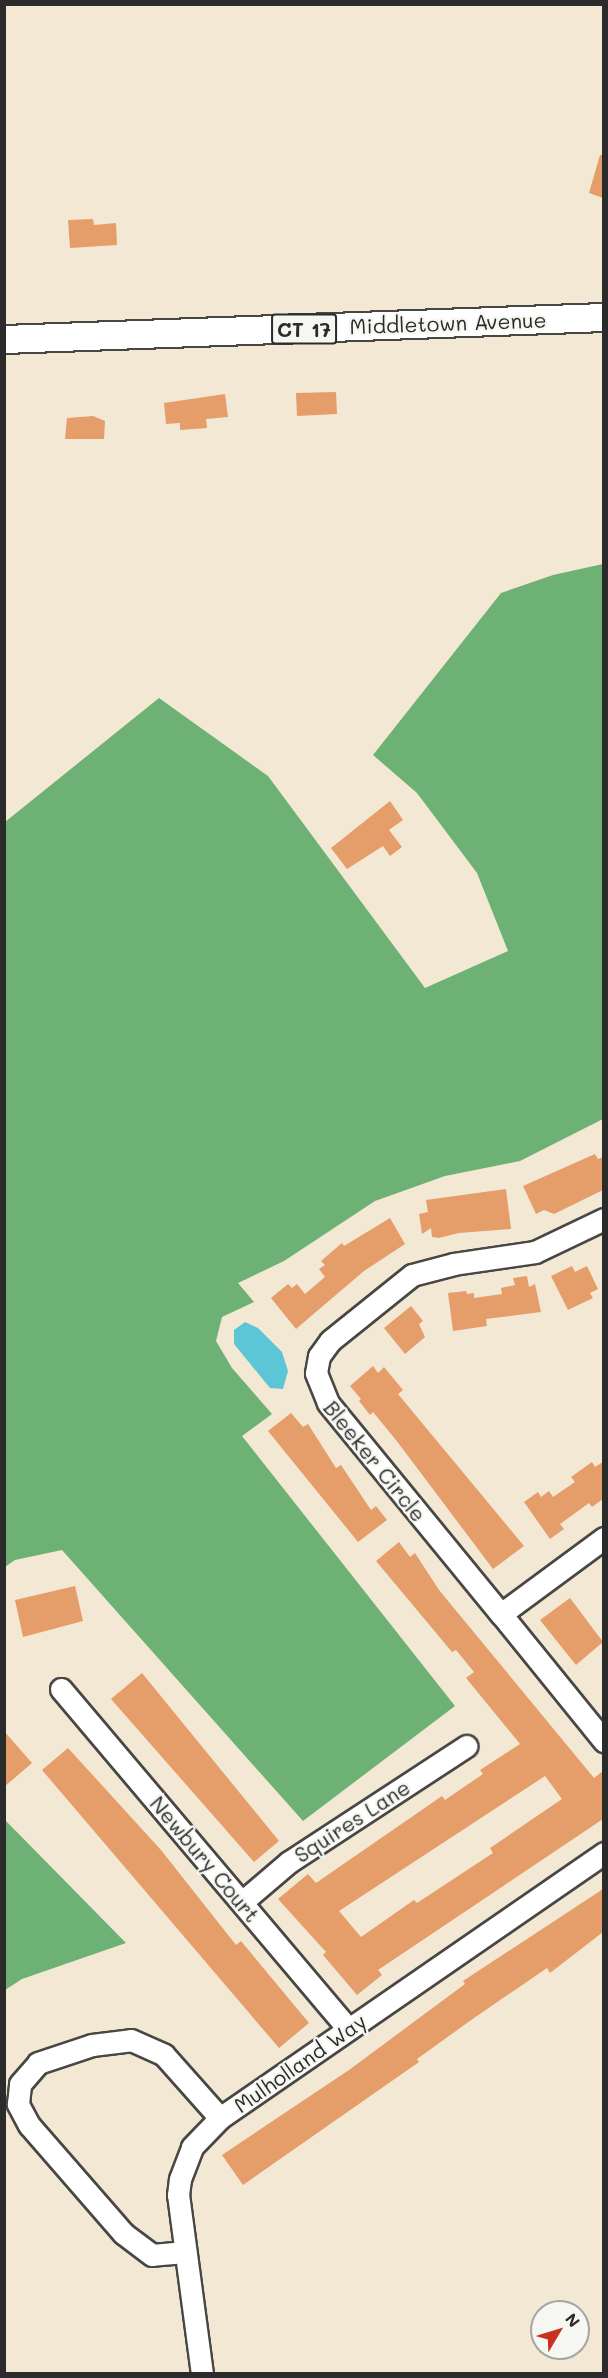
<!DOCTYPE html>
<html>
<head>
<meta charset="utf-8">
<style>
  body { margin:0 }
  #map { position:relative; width:608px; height:2378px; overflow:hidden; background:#f3e8d4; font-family:Mali,sans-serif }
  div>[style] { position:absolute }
  .forest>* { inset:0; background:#6eb174 }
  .water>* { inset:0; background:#5cc6d6 }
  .building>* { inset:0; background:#e59d69 }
  .roads { filter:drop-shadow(2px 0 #494744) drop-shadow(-2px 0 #494744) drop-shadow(0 2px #494744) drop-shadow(0 -2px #494744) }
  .minor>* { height:21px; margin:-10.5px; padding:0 10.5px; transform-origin:10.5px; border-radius:10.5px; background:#fff }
  .major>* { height:27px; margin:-13.5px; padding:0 13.5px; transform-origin:13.5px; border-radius:13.5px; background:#fff }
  span { translate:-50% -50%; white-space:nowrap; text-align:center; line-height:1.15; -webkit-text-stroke:4.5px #f6f6f2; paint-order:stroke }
  .shield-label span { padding:2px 4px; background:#f6f6f2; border:2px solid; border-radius:4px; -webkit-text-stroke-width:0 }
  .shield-label { font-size:20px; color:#2b2b2b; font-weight:700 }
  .street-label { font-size:21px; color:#2b2b2b }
  .frame { position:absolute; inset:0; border:6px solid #2b2b2b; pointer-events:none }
  .north { position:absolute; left:530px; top:2300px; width:60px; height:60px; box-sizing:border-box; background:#f6f6f2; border:2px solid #a5a5a2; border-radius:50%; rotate:52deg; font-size:16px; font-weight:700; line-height:24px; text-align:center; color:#2b2b2b }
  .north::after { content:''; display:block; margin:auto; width:21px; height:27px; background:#c8321e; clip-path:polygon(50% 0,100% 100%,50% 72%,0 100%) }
</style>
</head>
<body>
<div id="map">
  <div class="forest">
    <div style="clip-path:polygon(603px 564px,603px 1119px,520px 1161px,445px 1176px,375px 1201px,284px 1261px,238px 1283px,254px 1302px,222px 1317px,216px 1341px,232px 1368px,272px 1414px,242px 1436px,455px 1706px,303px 1821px,62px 1550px,15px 1560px,5px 1567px,5px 822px,159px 698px,268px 776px,425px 988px,508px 951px,477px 873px,417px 793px,373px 755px,501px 593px,553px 575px)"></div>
    <div style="clip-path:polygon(5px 1820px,126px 1943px,22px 1979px,5px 1990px)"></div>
  </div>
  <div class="water">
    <div style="clip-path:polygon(245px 1322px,258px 1328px,282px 1352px,288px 1371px,283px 1389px,270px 1388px,234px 1344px,234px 1330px)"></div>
  </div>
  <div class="building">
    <div style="clip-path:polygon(600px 155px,603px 155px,603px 198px,589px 193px)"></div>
    <div style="clip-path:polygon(93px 219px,94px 225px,116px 223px,117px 245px,70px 248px,68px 220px)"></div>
    <div style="clip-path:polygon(336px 392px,337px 414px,297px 416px,296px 393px)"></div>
    <div style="clip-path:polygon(225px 394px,228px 417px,206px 419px,207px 428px,180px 430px,180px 423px,166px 424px,164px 403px)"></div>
    <div style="clip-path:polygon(93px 416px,105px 421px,104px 439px,65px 439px,67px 418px)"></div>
    <div style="clip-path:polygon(390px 801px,403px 820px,389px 830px,402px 847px,390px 856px,383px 846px,347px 869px,331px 848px)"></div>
    <div style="clip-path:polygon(595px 1154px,598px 1159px,603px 1157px,603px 1190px,554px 1214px,544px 1210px,536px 1214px,523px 1186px)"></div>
    <div style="clip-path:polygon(506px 1189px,511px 1229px,459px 1233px,439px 1238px,432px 1237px,431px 1228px,422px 1234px,419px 1214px,428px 1212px,426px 1200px)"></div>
    <div style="clip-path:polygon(390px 1218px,405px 1244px,364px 1271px,296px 1329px,271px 1298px,288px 1284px,292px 1288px,297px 1284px,305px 1294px,325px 1277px,319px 1269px,325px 1265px,321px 1261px,342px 1243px,344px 1246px)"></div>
    <div style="clip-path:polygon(572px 1266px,575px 1272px,587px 1266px,598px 1289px,590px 1293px,593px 1298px,568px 1310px,551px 1276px)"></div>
    <div style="clip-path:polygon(527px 1276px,529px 1287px,535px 1284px,541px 1312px,486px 1319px,487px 1326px,453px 1331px,448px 1293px,466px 1291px,467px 1294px,474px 1293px,474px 1298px,502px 1294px,501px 1288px,515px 1285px,513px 1278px)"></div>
    <div style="clip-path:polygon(411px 1306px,423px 1321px,419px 1324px,425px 1337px,405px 1354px,384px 1328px)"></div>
    <div style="clip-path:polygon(373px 1366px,378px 1373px,384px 1367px,403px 1390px,398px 1394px,524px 1546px,493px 1569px,396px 1440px,373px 1412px,370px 1415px,359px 1401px,361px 1399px,350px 1386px)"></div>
    <div style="clip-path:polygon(291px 1413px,303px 1427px,308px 1424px,336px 1468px,341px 1465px,371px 1510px,376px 1506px,387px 1520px,358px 1542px,268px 1431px)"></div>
    <div style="clip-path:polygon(592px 1462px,595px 1467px,603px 1462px,603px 1499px,592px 1507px,589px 1503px,560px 1524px,564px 1529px,550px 1539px,524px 1502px,538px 1492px,541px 1497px,549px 1491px,553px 1497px,575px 1482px,571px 1477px)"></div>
    <div style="clip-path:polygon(evenodd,399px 1542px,410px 1557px,415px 1553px,439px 1590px,594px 1778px,603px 1771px,603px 1819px,378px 1970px,382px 1975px,357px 1995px,323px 1955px,326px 1952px,278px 1899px,308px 1874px,316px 1883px,442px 1796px,445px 1800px,483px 1774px,480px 1770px,520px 1744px,466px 1678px,474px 1672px,456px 1650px,452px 1652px,376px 1561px,399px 1542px,545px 1776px,562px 1799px,490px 1848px,493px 1853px,417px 1903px,414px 1900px,361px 1937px,339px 1911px,545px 1776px)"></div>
    <div style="clip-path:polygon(75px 1586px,83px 1621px,23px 1637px,15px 1600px)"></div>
    <div style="clip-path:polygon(570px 1598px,603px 1642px,576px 1665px,540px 1620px)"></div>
    <div style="clip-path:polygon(142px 1673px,279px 1841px,254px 1862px,111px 1699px)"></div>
    <div style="clip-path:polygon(4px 1731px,32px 1763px,4px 1787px)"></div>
    <div style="clip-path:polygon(68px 1748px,161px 1850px,236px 1945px,241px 1941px,309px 2023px,279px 2048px,42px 1770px)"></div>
    <div style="clip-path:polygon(603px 1889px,603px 1932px,550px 1973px,547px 1968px,474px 2018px,417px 2059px,419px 2062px,243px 2185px,222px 2155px,349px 2070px,465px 1984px,463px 1981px)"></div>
  </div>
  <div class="roads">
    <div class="minor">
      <div style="left:604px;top:1219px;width:76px;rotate:154.4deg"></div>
      <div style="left:535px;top:1252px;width:82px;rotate:171.6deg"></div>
      <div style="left:454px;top:1264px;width:43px;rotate:165.3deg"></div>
      <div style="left:412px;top:1275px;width:105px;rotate:141.2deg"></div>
      <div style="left:330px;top:1341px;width:19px;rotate:126deg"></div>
      <div style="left:319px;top:1356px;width:17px;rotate:100deg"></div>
      <div style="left:316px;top:1373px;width:32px;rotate:68deg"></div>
      <div style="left:328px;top:1403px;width:273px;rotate:50.7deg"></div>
      <div style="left:501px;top:1614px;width:128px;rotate:-36.4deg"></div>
      <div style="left:501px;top:1614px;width:164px;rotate:51deg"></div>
      <div style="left:61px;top:1689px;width:445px;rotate:49.8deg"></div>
      <div style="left:242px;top:1902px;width:62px;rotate:-40.4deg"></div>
      <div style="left:289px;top:1862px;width:212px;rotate:-33.2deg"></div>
      <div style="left:185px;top:2252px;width:33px;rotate:175deg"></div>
      <div style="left:152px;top:2255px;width:36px;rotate:-143deg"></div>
      <div style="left:123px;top:2233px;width:143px;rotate:-131deg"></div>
      <div style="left:29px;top:2125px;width:24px;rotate:-118deg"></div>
      <div style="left:18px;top:2104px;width:20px;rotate:-84deg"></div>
      <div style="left:20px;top:2084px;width:28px;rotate:-49deg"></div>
      <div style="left:38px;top:2063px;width:57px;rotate:-18.4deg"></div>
      <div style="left:92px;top:2045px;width:39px;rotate:-7deg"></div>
      <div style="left:131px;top:2040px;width:36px;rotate:24deg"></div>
      <div style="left:164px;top:2055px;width:84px;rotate:48.4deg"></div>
      <div style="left:202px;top:2374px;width:181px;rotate:-97.6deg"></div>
      <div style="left:178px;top:2195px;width:16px;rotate:-83deg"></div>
      <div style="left:180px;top:2179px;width:34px;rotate:-69deg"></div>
      <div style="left:192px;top:2147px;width:40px;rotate:-46deg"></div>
      <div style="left:220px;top:2118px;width:467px;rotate:-34.6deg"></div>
    </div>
    <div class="major">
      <div style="left:4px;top:339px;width:600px;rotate:-2.1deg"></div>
    </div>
  </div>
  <div class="shield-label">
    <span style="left:304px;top:329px">CT 17</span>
  </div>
  <div class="street-label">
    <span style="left:448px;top:323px;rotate:-2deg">Middletown Avenue</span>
    <span style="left:375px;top:1461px;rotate:51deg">Bleeker Circle</span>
    <span style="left:352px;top:1821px;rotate:-33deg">Squires Lane</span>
    <span style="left:205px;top:1859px;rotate:50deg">Newbury Court</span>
    <span style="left:300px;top:2063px;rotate:-35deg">Mulholland Way</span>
  </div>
  <div class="frame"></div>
  <div class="north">N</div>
</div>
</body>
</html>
